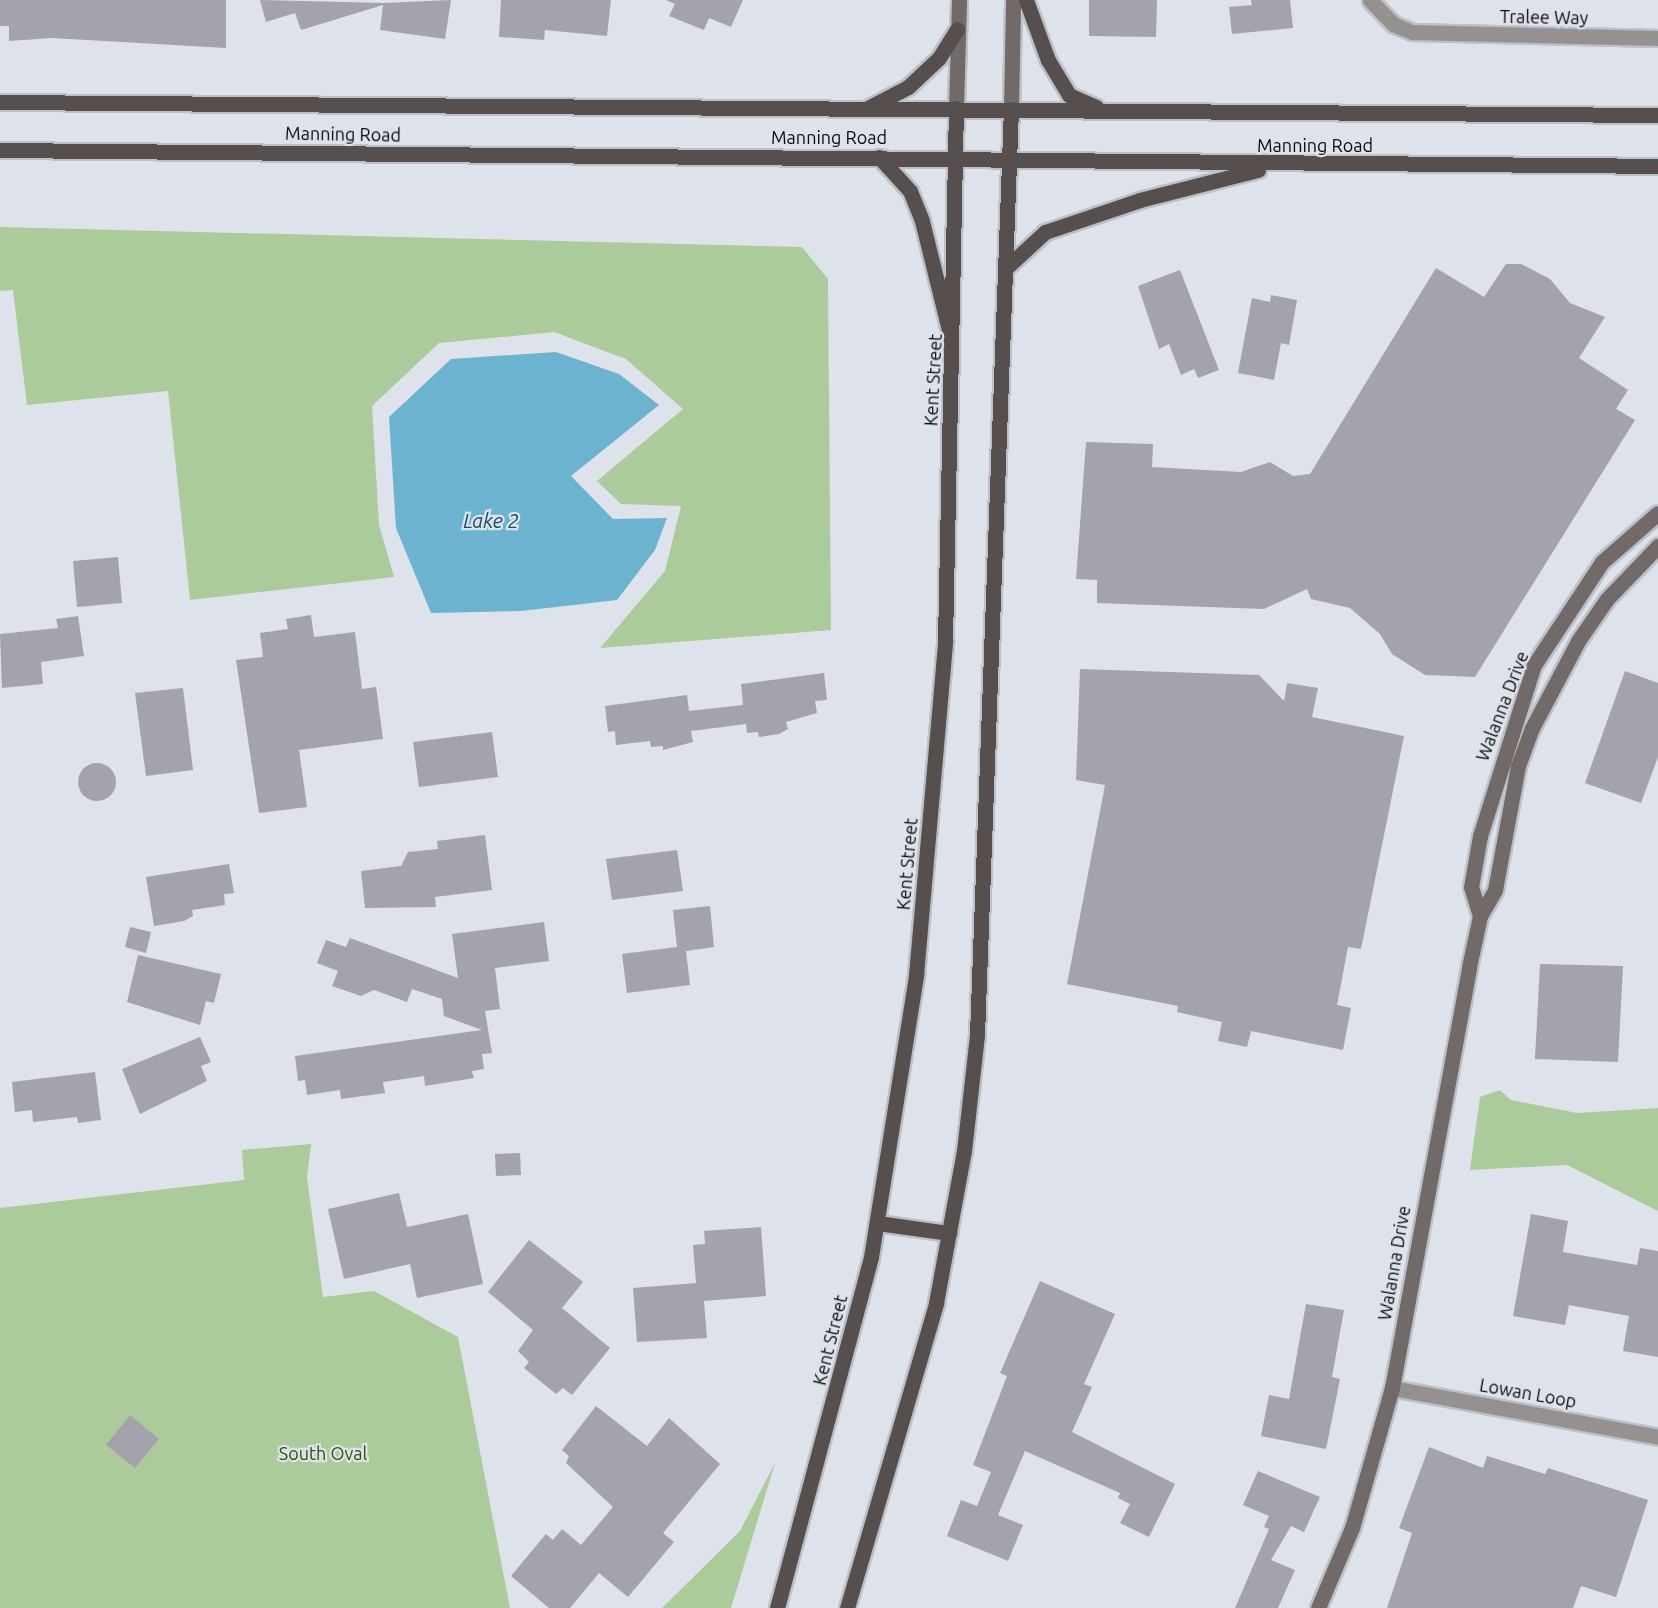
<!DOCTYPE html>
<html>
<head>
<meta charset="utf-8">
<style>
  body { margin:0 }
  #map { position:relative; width:1658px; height:1608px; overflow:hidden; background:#dee2ea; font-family:Ubuntu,sans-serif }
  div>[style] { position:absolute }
  .green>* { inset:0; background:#accb9b }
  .water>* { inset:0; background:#6bb3cf }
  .building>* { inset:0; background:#a4a2aa }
  .round { border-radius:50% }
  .roads { filter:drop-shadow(2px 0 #bcc0c7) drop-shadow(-2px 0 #bcc0c7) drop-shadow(0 2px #bcc0c7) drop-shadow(0 -2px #bcc0c7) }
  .street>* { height:15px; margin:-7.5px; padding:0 7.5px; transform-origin:7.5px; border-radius:7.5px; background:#959190 }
  .secondary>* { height:15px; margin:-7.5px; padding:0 7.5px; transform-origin:7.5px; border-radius:7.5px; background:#716a68 }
  .primary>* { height:15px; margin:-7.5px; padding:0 7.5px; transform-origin:7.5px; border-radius:7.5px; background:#574f4d }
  span { translate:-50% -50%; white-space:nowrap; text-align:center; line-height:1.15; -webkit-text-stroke:4.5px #dee2ea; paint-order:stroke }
  .street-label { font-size:18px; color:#0b0c0f }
  .park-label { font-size:18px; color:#2a5302 }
  .water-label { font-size:20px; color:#124f63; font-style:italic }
</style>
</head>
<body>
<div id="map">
  <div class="green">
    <div style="clip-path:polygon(0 227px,802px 247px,828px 279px,831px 630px,600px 648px,665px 571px,681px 506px,621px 504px,597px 481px,683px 409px,626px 359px,554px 332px,439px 343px,372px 406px,379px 525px,394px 577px,190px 600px,168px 391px,27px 405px,13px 290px,0 291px)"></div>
    <div style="clip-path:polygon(1500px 1090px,1511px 1100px,1577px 1113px,1658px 1108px,1658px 1211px,1567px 1165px,1470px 1170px,1480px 1097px)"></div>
    <div style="clip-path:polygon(311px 1144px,307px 1177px,323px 1297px,374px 1291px,458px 1337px,510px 1608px,0 1608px,0 1208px,244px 1180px,242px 1150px)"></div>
    <div style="clip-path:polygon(775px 1463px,731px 1608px,662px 1608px,740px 1531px)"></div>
  </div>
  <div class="water">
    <div style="clip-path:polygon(556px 352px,619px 374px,659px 405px,571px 476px,613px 519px,667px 518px,655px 550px,617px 600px,521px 611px,431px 613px,396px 528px,389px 417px,451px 359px)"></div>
  </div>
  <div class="building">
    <div style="clip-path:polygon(0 0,226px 0,226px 48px,52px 38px,9px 41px,9px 26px,0 26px)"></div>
    <div style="clip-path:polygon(260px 0,384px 3px,451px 0,445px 39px,380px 30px,383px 5px,301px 30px,295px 13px,266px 22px)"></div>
    <div style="clip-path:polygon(501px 0,611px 0,607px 36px,545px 30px,544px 40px,499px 37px)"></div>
    <div style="clip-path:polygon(666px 0,743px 0,731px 27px,709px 18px,704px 30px,669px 16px,675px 4px)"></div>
    <div style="clip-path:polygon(1089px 0,1157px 0,1156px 37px,1089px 36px)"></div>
    <div style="clip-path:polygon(1251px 0,1290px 0,1293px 28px,1232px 34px,1229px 7px,1252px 5px)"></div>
    <div style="clip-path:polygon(1506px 264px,1521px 264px,1550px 279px,1570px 303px,1605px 317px,1579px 358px,1628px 390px,1616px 409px,1635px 420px,1475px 677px,1425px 675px,1392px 654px,1380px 634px,1350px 608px,1311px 599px,1307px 589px,1264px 609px,1097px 603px,1097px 580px,1076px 579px,1086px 442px,1153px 444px,1152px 467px,1241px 472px,1270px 462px,1293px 476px,1310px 474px,1436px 268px,1484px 297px)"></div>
    <div style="clip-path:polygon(1180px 270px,1219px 370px,1198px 378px,1194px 369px,1181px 375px,1169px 344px,1159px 349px,1138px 286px)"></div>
    <div style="clip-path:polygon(1271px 295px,1297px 300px,1289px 345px,1281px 343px,1274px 380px,1238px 373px,1252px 298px,1270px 302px)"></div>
    <div style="clip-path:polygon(118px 557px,122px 603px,77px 607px,73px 561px)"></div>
    <div style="clip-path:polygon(311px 615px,314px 637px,355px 632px,362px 689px,376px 687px,383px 739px,299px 750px,307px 807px,259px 813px,236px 660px,263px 657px,260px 633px,288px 629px,286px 619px)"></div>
    <div style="clip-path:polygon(78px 616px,84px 656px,41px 662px,43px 684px,2px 688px,0 634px,58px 628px,56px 619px)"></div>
    <div style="clip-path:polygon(1080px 669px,1259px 675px,1284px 701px,1287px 683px,1318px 688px,1312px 717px,1404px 736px,1361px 949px,1348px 947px,1337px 1005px,1351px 1008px,1343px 1050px,1251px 1031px,1247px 1047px,1218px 1041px,1222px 1022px,1177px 1012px,1178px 1006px,1067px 984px,1105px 785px,1076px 780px)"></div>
    <div style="clip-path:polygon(1625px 671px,1658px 683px,1658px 757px,1641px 803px,1585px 783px)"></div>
    <div style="clip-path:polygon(824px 673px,827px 700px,815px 701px,817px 713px,786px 722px,788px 729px,779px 734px,759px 737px,758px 732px,747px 733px,746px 724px,691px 731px,693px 742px,663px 750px,663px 746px,651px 747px,650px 741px,616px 745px,615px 731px,608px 732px,605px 706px,687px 695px,689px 711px,743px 705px,741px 684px)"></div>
    <div style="clip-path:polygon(183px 688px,193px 770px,146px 776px,135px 693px)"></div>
    <div style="clip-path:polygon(492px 732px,498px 777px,419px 787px,413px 742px)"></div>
    <div class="round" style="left:78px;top:763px;width:38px;height:38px"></div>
    <div style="clip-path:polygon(485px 835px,492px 890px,435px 897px,436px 907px,365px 908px,361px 871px,401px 866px,408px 852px,438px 849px,437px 841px)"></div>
    <div style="clip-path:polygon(677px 850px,683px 891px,612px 900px,606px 859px)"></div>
    <div style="clip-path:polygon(229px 864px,234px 893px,224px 894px,225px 905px,192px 910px,193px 916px,184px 921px,154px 926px,146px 877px)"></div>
    <div style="clip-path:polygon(710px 906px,714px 947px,686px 951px,690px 985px,627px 993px,622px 954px,677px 947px,673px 910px)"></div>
    <div style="clip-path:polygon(544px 922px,549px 961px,495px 968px,500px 1009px,485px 1011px,492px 1053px,482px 1054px,484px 1069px,472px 1071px,474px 1078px,425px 1086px,424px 1076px,383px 1082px,385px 1093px,341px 1099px,340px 1090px,307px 1095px,305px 1080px,298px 1081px,295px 1056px,482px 1030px,444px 1016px,442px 999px,412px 989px,407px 1002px,374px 990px,361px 996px,332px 986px,338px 971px,317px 963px,326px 940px,346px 947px,350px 938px,458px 978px,452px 934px)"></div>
    <div style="clip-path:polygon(130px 927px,151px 932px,146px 953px,125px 947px)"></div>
    <div style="clip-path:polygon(138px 955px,221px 974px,214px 1003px,206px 1001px,200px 1025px,127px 1002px)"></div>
    <div style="clip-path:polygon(1540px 964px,1623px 966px,1618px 1062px,1535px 1059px)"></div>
    <div style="clip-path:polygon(200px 1037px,211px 1062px,201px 1066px,207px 1081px,140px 1114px,122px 1069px)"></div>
    <div style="clip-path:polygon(95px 1072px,101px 1120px,78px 1123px,77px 1117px,33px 1122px,32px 1110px,15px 1112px,12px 1082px)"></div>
    <div style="clip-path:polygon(520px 1153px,521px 1175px,496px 1176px,495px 1154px)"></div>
    <div style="clip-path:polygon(399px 1193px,407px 1227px,468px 1214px,483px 1284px,417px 1298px,410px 1264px,344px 1279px,328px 1209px)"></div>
    <div style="clip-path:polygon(1531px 1214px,1568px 1221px,1563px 1252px,1637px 1265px,1640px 1248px,1658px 1251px,1658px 1357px,1623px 1351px,1629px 1316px,1569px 1305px,1565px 1325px,1513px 1316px)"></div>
    <div style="clip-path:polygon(761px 1227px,766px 1296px,704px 1301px,707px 1338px,637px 1342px,633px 1288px,696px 1283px,693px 1245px,705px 1244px,704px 1231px)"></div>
    <div style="clip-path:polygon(529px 1240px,583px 1282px,562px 1308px,610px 1348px,572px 1395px,563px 1388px,556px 1394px,524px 1368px,529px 1362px,518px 1351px,533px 1330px,488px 1292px)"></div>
    <div style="clip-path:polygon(1040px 1281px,1115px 1314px,1084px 1384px,1092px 1387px,1072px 1432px,1175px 1484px,1149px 1537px,1120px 1523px,1130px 1504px,1118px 1498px,1120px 1493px,1025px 1451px,998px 1515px,1023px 1525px,1008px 1561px,947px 1536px,961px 1500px,977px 1506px,991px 1472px,973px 1465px,1007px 1376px,1000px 1373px)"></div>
    <div style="clip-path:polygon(1306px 1304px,1344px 1310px,1332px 1377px,1340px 1379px,1326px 1449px,1261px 1436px,1269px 1395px,1289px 1399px)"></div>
    <div style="clip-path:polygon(596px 1406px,647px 1446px,669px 1418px,720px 1464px,663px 1533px,674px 1542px,628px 1597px,599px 1573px,570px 1608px,549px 1608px,511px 1576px,546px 1534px,553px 1540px,562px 1529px,581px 1545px,613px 1507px,566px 1463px,569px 1456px,562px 1450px)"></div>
    <div style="clip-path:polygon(130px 1415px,159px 1439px,135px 1468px,106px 1445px)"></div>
    <div style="clip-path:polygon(1429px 1447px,1483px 1468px,1487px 1456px,1545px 1474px,1548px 1468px,1648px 1500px,1616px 1597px,1581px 1586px,1573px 1608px,1387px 1608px,1412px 1533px,1399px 1528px)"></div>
    <div style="clip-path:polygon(1258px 1471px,1320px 1497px,1304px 1532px,1291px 1526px,1271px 1560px,1295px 1570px,1278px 1608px,1235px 1608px,1269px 1529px,1264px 1527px,1269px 1516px,1243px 1505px)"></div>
  </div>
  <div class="roads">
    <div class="street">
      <div style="left:1370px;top:0;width:33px;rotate:46deg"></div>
      <div style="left:1393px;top:24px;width:21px;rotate:23deg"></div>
      <div style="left:1412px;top:32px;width:246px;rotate:1.4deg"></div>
      <div style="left:1392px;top:1388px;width:270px;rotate:10.4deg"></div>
    </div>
    <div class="secondary">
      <div style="left:956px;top:108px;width:108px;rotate:-88.4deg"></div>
      <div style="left:1011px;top:109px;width:109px;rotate:-88.9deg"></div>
      <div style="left:1480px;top:916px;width:30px;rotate:-107deg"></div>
      <div style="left:1471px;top:887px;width:52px;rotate:-80deg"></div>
      <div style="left:1480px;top:836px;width:179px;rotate:-72.5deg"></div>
      <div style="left:1534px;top:665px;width:123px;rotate:-56.6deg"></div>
      <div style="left:1602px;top:562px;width:74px;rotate:-41.2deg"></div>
      <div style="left:1318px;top:1608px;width:87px;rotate:-67deg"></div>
      <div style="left:1352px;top:1528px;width:146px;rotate:-74.1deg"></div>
      <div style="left:1392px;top:1388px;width:428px;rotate:-79.6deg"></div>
      <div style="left:1469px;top:967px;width:52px;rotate:-77.8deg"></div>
      <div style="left:1480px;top:916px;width:30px;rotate:-60deg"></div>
      <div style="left:1495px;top:890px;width:126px;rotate:-79.5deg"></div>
      <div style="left:1518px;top:766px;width:40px;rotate:-69.8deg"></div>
      <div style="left:1532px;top:728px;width:98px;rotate:-62.1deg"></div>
      <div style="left:1578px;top:641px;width:51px;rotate:-55.4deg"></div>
      <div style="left:1607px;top:599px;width:74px;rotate:-46.1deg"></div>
    </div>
    <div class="primary">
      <div style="left:1026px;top:0;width:64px;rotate:69.9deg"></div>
      <div style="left:1048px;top:60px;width:41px;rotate:59deg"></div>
      <div style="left:1069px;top:95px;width:30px;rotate:24deg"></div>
      <div style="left:0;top:102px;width:1658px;rotate:0.45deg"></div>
      <div style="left:868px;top:108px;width:45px;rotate:-27.7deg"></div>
      <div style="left:908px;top:87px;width:42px;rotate:-43.1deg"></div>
      <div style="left:939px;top:58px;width:34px;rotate:-58deg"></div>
      <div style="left:0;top:150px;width:1658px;rotate:0.55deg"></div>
      <div style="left:879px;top:157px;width:46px;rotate:47.6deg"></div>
      <div style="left:910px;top:191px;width:32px;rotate:68deg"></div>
      <div style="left:922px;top:221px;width:112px;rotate:76.1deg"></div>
      <div style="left:1007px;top:267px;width:52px;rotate:-42.6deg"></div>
      <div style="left:1045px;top:232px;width:100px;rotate:-18.6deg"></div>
      <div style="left:1140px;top:200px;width:122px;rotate:-14.3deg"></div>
      <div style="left:878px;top:1223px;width:72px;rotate:8deg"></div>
      <div style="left:777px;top:1608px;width:363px;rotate:-75deg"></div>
      <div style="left:871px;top:1257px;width:286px;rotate:-80.9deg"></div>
      <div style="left:916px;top:975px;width:335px;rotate:-85deg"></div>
      <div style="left:945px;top:641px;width:533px;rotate:-88.82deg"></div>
      <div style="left:847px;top:1608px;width:318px;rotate:-73.7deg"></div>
      <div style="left:936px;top:1303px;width:155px;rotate:-79.6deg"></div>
      <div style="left:964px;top:1151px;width:117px;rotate:-83.6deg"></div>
      <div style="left:977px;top:1035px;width:927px;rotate:-87.9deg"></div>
    </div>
  </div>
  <div class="street-label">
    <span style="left:1544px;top:17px;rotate:1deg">Tralee Way</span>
    <span style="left:343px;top:134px;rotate:1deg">Manning Road</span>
    <span style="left:829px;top:137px">Manning Road</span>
    <span style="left:1315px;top:145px">Manning Road</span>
    <span style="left:933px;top:380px;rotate:-87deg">Kent Street</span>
    <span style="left:1502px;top:706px;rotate:-69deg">Walanna Drive</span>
    <span style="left:907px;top:864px;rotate:-85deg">Kent Street</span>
    <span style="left:1394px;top:1263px;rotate:-80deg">Walanna Drive</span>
    <span style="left:830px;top:1340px;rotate:-76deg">Kent Street</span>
    <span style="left:1528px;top:1393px;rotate:10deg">Lowan Loop</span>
  </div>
  <div class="park-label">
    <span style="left:323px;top:1453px">South Oval</span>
  </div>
  <div class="water-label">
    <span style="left:491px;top:520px">Lake 2</span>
  </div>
</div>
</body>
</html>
